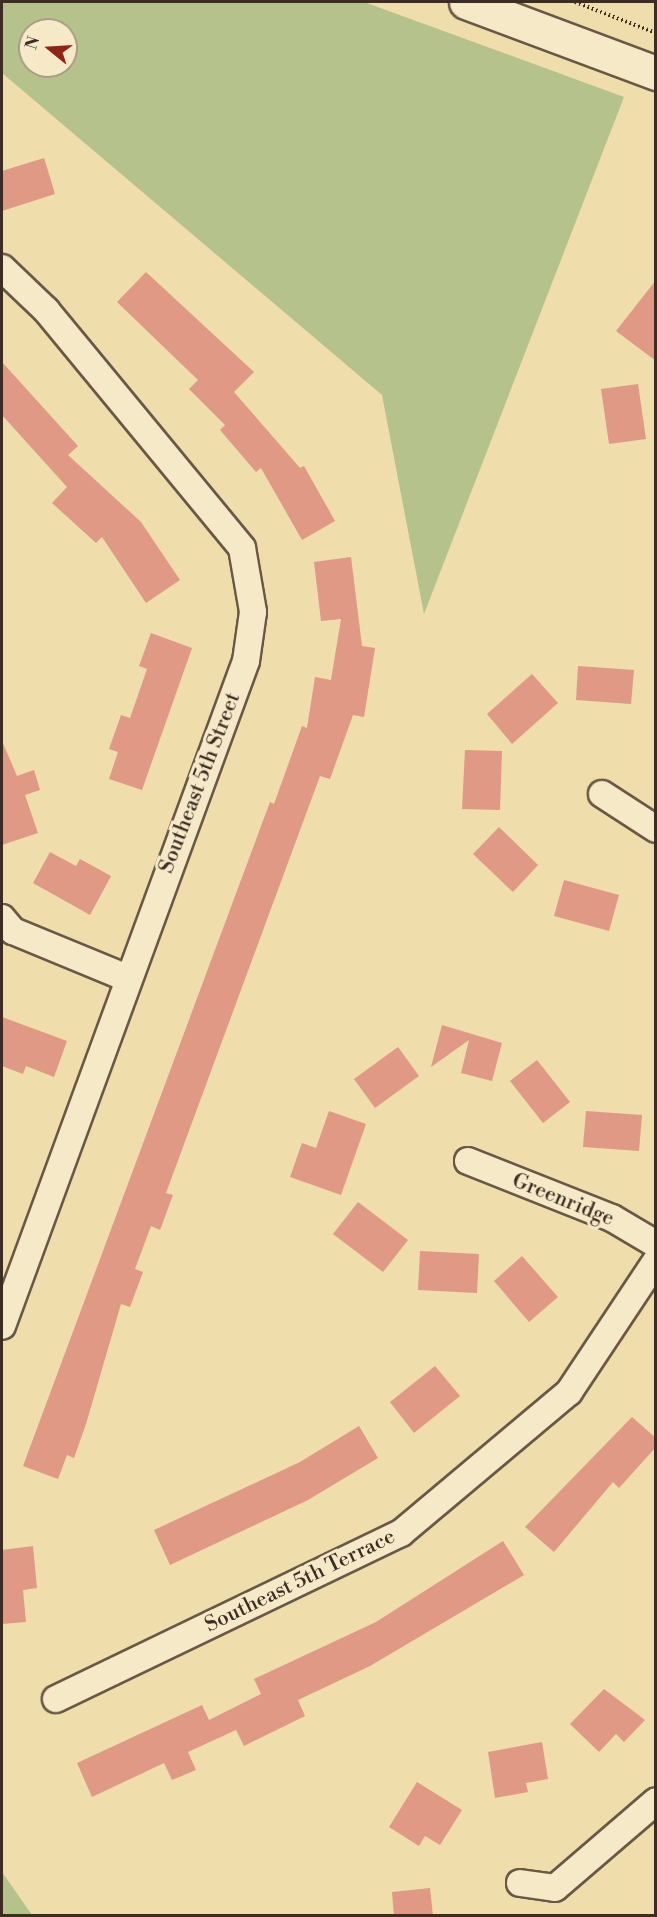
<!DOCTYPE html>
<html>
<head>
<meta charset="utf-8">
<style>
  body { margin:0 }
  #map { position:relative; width:657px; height:1917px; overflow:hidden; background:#efddab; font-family:"Libre Bodoni",serif }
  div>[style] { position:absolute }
  .green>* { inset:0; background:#b5c28c }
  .building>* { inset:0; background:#df9984 }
  .path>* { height:4px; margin-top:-2px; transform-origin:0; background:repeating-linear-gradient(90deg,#3c2c24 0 1.5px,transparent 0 4.5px) }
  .roads { filter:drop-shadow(2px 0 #695846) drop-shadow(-2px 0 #695846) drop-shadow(0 2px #695846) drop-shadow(0 -2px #695846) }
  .minor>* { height:26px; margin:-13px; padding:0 13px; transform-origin:13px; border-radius:13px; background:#f5e9c8 }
  .secondary>* { height:33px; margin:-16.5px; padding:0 16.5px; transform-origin:16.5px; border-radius:16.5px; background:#f5e9c8 }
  span { translate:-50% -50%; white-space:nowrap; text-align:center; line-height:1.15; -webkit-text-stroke:6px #f5e9c8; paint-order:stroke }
  .street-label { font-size:21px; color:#3c2c24 }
  .frame { position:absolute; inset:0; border:3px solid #3c2c24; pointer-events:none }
  .north { position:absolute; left:18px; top:18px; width:60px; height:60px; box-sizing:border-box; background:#f5e9c8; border:2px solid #ab9d86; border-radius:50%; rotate:288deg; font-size:16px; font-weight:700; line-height:24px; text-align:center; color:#3c2c24 }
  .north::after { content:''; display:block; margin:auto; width:21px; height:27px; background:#8f2418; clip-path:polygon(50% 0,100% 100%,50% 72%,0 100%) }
</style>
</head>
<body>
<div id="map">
  <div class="green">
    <div style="clip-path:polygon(evenodd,2px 2px,364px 2px,624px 97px,424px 614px,382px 395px,2px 73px,2px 2px,30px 30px,66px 30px,66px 66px,30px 66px,30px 30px)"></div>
    <div style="clip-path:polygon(2px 1872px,32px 1915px,2px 1915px)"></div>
  </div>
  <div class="building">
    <div style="clip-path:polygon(44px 158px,55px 194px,2px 211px,2px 171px)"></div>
    <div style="clip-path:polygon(146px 272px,254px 372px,234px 392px,300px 468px,304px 466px,335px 521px,302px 540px,261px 468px,256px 472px,220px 430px,225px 425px,189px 389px,198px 380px,117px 302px)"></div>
    <div style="clip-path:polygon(656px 280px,656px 361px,616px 331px)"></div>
    <div style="clip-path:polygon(2px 362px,78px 446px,68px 455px,141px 522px,180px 580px,146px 603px,102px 537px,96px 543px,52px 503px,67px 487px,2px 415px)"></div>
    <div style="clip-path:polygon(638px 384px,646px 439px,609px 444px,601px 389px)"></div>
    <div style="clip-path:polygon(351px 557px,362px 646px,375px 648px,364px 717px,353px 715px,330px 779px,320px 776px,166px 1193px,173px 1195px,160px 1230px,151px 1226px,135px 1269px,143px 1272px,130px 1307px,121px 1304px,86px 1424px,74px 1458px,67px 1455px,58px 1479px,23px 1466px,270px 802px,274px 804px,302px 726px,307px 728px,315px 677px,331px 680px,341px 619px,321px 621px,314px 562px)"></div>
    <div style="clip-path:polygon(151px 633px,192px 648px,142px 790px,109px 779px,118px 752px,109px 749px,121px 715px,130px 718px,147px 669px,139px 666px)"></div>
    <div style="clip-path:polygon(578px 666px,634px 670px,631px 704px,576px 700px)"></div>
    <div style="clip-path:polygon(532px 674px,558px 703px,512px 744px,487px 714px)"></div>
    <div style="clip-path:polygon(2px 741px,17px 776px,34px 770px,40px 790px,25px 795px,38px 833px,2px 845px)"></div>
    <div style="clip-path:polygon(465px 750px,502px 751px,500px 810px,462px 809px)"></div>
    <div style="clip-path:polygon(499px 827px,538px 865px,513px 892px,473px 854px)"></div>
    <div style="clip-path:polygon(50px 852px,76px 866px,80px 859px,111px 876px,90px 915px,33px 883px)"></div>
    <div style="clip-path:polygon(564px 880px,619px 895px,609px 931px,554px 916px)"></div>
    <div style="clip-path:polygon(2px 1017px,67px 1041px,54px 1077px,26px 1066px,23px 1074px,2px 1066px)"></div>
    <div style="clip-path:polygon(442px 1025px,502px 1043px,492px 1081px,461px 1073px,469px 1040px,431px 1067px)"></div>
    <div style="clip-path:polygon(398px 1047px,419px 1076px,375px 1108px,354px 1079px)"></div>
    <div style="clip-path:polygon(537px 1060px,570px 1102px,543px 1123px,510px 1081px)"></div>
    <div style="clip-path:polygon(329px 1111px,366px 1124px,341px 1195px,290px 1177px,302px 1143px,316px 1148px)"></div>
    <div style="clip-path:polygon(586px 1111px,642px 1115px,639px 1151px,583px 1147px)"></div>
    <div style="clip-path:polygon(358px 1202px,408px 1240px,383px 1272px,333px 1234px)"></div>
    <div style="clip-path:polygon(420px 1251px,479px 1254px,477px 1293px,418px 1290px)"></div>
    <div style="clip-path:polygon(522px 1256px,558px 1297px,529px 1322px,494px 1281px)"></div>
    <div style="clip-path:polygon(435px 1366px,460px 1396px,414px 1433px,390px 1402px)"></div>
    <div style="clip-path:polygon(632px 1417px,656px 1438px,656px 1447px,619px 1488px,613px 1482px,554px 1552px,525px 1527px)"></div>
    <div style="clip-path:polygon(359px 1426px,378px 1458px,308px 1500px,170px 1565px,154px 1530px,300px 1462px)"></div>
    <div style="clip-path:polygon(503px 1541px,524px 1575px,370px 1666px,298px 1700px,305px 1716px,244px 1746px,236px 1730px,188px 1752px,196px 1770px,172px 1780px,164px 1763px,92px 1797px,77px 1763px,202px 1705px,209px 1720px,261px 1694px,254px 1679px,376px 1622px)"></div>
    <div style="clip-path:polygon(33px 1546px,37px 1588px,23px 1590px,26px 1622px,2px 1624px,2px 1550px)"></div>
    <div style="clip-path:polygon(604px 1689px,645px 1720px,624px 1742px,616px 1734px,599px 1752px,570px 1724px)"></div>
    <div style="clip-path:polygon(542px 1742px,548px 1779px,526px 1783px,528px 1792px,495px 1798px,488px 1752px)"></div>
    <div style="clip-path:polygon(417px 1782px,462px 1810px,440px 1845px,425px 1836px,419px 1846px,389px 1827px)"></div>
    <div style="clip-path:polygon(430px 1888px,433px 1916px,394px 1916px,392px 1892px)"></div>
  </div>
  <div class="path">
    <div style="left:575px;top:2px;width:87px;rotate:20.9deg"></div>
  </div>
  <div class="roads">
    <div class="minor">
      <div style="left:2px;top:268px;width:61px;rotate:43.7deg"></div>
      <div style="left:46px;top:310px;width:308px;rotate:50.5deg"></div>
      <div style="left:242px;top:548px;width:65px;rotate:80.2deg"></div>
      <div style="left:253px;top:612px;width:49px;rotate:98.1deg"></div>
      <div style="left:246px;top:661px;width:708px;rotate:110.15deg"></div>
      <div style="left:602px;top:794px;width:64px;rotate:32.9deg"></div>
      <div style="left:2px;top:918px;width:17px;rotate:50deg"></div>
      <div style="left:13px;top:931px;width:123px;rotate:22.4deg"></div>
      <div style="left:468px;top:1161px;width:155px;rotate:21.6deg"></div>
      <div style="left:612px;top:1218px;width:51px;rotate:30.6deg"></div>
      <div style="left:56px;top:1699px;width:383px;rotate:-25.7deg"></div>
      <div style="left:401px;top:1533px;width:219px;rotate:-40deg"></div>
      <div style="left:569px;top:1392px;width:157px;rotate:-56.4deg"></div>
      <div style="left:520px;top:1883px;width:35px;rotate:8deg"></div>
      <div style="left:555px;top:1888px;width:133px;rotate:-40.7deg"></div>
    </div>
    <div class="secondary">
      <div style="left:466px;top:2px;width:203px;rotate:20.5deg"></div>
    </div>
  </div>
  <div class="street-label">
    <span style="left:200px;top:783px;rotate:-69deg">Southeast 5th Street</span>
    <span style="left:563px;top:1200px;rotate:22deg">Greenridge</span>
    <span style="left:300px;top:1581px;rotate:-26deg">Southeast 5th Terrace</span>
  </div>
  <div class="frame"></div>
  <div class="north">N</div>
</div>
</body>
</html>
